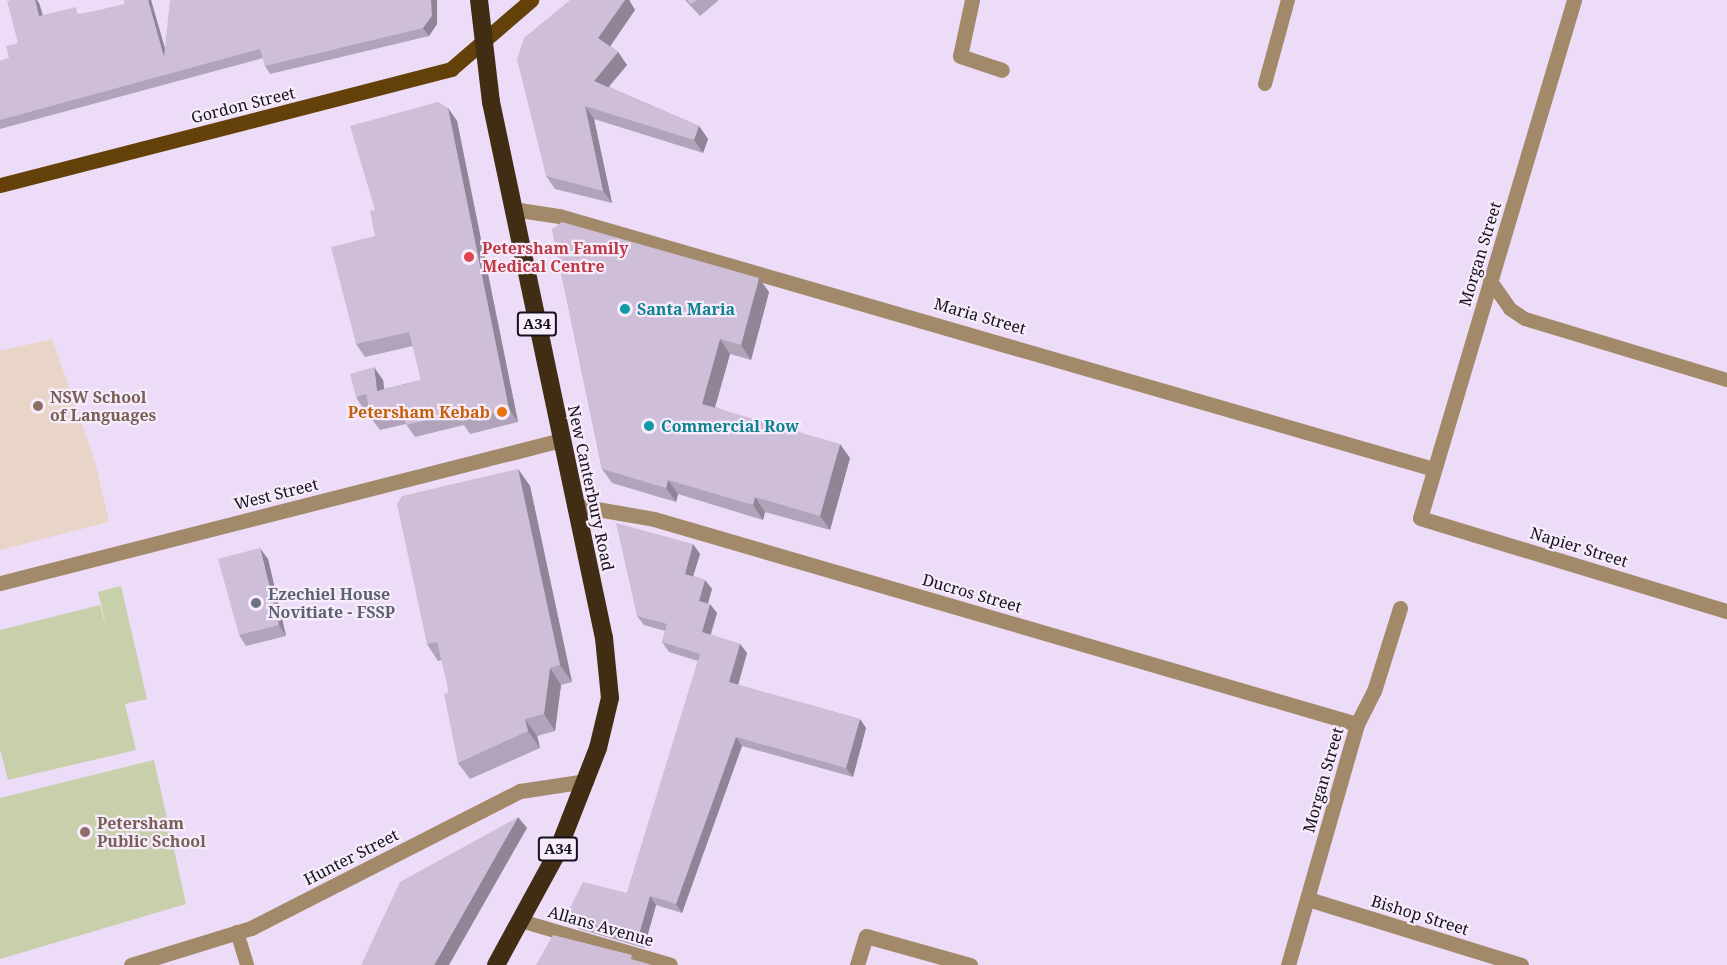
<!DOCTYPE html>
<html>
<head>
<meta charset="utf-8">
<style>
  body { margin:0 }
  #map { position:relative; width:1727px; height:965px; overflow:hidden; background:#ecdcf7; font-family:"Noto Serif",serif }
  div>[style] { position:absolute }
  .education>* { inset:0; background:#e9d5c7 }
  .green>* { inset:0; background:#c8d0ab }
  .lane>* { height:14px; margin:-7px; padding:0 7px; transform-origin:7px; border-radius:7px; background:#a28969 }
  .street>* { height:15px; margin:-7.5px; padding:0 7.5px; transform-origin:7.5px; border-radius:7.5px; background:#a28969 }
  .primary>* { height:15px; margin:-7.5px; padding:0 7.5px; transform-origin:7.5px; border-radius:7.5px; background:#644108 }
  .highway>* { height:18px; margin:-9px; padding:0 9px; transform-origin:9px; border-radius:9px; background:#402d13 }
  .wall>* { inset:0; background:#b1a3ba }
  .shaded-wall>* { inset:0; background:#908597 }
  .building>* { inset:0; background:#cebed8 }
  .dots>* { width:16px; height:16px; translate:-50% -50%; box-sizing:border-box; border:3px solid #f6ecfc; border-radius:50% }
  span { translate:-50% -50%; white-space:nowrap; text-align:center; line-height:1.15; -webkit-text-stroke:4.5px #f6ecfc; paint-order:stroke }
  .shield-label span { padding:2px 4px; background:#f6ecfc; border:2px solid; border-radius:4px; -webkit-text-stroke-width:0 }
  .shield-label { font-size:15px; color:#16111a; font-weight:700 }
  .street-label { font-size:16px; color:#16111a }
  .health-label { font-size:16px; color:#be3a42; font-weight:700 }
  .left { translate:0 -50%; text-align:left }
  .culture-label { font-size:16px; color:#0d838f; font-weight:700 }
  .education-label { font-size:16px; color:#785e54; font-weight:700 }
  .food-label { font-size:16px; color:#c56008; font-weight:700 }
  .right { translate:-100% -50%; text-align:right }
  .worship-label { font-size:16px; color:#5b616d; font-weight:700 }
</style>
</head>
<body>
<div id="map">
  <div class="education">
    <div style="clip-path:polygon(52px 339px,95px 461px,109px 522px,0 550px,0 351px)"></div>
  </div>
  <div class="green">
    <div style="clip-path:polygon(121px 586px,147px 699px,125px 704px,136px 750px,8px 780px,0 749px,0 630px,100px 605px,108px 634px,98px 592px)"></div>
    <div style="clip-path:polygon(154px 760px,186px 904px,0 959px,0 798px)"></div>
  </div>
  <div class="lane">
    <div style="left:1265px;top:84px;width:87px;rotate:-74.7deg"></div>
    <div style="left:1490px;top:280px;width:35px;rotate:55deg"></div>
    <div style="left:1510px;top:309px;width:18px;rotate:34deg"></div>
    <div style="left:1525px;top:319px;width:211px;rotate:16.8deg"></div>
    <div style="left:521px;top:921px;width:156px;rotate:16.3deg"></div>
    <div style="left:237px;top:932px;width:34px;rotate:73deg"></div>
  </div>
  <div class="street">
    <div style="left:972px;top:0;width:57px;rotate:102.1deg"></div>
    <div style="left:960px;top:56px;width:44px;rotate:18.4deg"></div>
    <div style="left:1574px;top:0;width:540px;rotate:106.56deg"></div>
    <div style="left:1420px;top:518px;width:321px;rotate:16.9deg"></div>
    <div style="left:513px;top:209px;width:47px;rotate:8.7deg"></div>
    <div style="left:559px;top:216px;width:911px;rotate:16.13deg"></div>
    <div style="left:574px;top:505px;width:81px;rotate:9.9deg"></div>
    <div style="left:654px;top:519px;width:732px;rotate:16.26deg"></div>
    <div style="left:0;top:583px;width:579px;rotate:-14.3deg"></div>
    <div style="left:1308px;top:899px;width:223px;rotate:17.2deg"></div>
    <div style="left:131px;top:965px;width:126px;rotate:-17.1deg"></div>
    <div style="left:251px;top:928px;width:302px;rotate:-27deg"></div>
    <div style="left:520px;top:791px;width:67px;rotate:-8.6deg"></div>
    <div style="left:857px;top:965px;width:30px;rotate:-73deg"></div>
    <div style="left:866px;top:936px;width:108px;rotate:15.6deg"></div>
    <div style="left:1288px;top:965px;width:251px;rotate:-74deg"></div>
    <div style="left:1357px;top:724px;width:37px;rotate:-63deg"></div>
    <div style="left:1374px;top:691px;width:87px;rotate:-72.6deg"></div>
  </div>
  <div class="primary">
    <div style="left:0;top:185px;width:466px;rotate:-14.4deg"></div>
    <div style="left:451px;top:69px;width:106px;rotate:-40.8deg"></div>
  </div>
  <div class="highway">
    <div style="left:479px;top:0;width:103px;rotate:83.3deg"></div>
    <div style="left:491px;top:102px;width:548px;rotate:78.1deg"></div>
    <div style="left:604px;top:638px;width:60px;rotate:84.3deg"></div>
    <div style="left:610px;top:698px;width:51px;rotate:103.5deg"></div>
    <div style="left:598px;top:748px;width:115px;rotate:111.4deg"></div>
    <div style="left:556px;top:855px;width:125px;rotate:118.6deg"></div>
  </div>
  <div class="wall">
    <div style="clip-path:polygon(151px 0,165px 49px,437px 24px,429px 36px,270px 74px,265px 66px,263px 58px,0 129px,0 61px,9px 58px,39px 3px,43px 15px,81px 14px)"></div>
    <div style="clip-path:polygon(570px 0,629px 0,635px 10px,610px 46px,618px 52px,627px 65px,609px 87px,699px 126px,708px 139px,703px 153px,594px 119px,612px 203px,555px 189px,546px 176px)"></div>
    <div style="clip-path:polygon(685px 0,719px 0,700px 16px)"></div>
    <div style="clip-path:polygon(448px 108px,457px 121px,518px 422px,470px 434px,464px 425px,415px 437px,406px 424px,380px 430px,371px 418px,369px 408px,364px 410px,356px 397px,383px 380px,384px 389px,421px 380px,413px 346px,365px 357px,356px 344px,375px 236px,375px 210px)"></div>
    <div style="clip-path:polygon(552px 229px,769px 292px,751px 360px,730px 354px,715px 407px,850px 458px,830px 530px,765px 512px,763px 520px,678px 494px,676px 502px,612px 483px,602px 469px)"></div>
    <div style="clip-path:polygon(518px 469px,530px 486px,572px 682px,561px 685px,555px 731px,537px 736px,540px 748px,470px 779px,458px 763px,449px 692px,442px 660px,438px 661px,427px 644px)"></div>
    <div style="clip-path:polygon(693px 544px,700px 554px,693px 576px,705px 580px,712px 589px,708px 603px,717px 613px,711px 635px,740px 644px,747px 653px,738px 685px,860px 719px,866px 728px,853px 777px,742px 746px,682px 913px,656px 905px,644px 948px,579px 929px,573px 919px,627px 893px,698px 661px,669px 652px,662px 642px,665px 631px,644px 625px,637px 616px)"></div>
    <div style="clip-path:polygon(268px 559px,286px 636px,246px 646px,239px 635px)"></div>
  </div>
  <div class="shaded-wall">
    <div style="clip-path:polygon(35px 0,37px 0,39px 3px,45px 24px,39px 16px)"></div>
    <div style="clip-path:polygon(148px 0,151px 0,170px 66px,164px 57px)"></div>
    <div style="clip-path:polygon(431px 0,437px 0,437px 24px,429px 36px,423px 28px)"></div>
    <div style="clip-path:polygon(625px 0,629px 0,635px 10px,607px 51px,598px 38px)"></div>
    <div style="clip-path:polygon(618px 52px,627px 65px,603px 93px,594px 81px)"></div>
    <div style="clip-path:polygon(585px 106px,594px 119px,612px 203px,603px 191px)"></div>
    <div style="clip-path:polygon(448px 108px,457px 121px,518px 422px,509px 409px)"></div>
    <div style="clip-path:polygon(699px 126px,708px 139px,703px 153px,694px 140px)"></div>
    <div style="clip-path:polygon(759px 278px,769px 292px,751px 360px,741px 345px)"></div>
    <div style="clip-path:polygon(720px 339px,730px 354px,712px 418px,702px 404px)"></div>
    <div style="clip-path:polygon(374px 367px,383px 380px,386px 404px,377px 391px)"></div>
    <div style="clip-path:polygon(840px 444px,850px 458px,830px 530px,820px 516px)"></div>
    <div style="clip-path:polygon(518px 469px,530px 486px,572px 682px,560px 665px)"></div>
    <div style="clip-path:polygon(668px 480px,678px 494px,676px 502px,666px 488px)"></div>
    <div style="clip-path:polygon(755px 497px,765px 512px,763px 520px,753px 505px)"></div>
    <div style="clip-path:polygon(693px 544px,700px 554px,691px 583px,685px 574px)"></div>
    <div style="clip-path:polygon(260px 548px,268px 559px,286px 636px,279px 625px)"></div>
    <div style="clip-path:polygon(705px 580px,712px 589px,706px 610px,699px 601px)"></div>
    <div style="clip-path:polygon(710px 604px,717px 613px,708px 641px,702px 632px)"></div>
    <div style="clip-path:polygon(740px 644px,747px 653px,736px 692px,729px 682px)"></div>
    <div style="clip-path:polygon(550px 668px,561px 685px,555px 731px,544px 714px)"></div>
    <div style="clip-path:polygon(525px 719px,537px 736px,540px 748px,528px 731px)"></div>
    <div style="clip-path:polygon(860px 719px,866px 728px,853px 777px,846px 768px)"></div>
    <div style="clip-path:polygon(736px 737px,742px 746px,682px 913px,676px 904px)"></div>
    <div style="clip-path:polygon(518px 817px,527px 828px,449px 965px,434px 965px)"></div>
    <div style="clip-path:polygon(650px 896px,656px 905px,644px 948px,638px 938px)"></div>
  </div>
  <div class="building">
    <div style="clip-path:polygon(12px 0,35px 0,39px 16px,76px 7px,78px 15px,124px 4px,124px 0,148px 0,164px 57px,170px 0,431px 0,432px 16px,423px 28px,265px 66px,260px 49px,0 120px,0 61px,9px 58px,6px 46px,18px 43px,7px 1px)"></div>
    <div style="clip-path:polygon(570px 0,625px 0,598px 38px,618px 52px,594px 81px,699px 126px,694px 140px,585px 106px,603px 191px,546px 176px,517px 59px,524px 38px)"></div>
    <div style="clip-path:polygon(687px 0,697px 0,691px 4px)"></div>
    <div style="clip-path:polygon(438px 102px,448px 108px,509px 409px,461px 421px,459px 412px,406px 425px,403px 410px,371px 418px,366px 394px,356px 397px,350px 374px,374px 367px,377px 391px,421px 380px,409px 332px,356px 344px,331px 247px,375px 236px,370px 211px,375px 210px,350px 126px)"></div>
    <div style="clip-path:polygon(562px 222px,759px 278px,741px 345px,720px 339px,702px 404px,840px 444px,820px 516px,755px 497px,753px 505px,668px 480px,666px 488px,602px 469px,552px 229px)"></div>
    <div style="clip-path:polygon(518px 469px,560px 665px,550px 668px,544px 714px,525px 719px,528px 731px,458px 763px,444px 694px,449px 692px,437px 642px,427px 644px,397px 504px,402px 496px)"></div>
    <div style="clip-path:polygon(616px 523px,693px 544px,685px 574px,705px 580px,699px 601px,710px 604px,702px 632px,740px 644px,729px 682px,860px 719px,846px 768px,736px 737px,676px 904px,650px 896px,638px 938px,573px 919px,570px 908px,583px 882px,627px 893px,700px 654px,662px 642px,667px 624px,637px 616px)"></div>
    <div style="clip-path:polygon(260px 548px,279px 625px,239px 635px,218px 559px)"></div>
    <div style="clip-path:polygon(518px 817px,434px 965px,361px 965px,400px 882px)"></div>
    <div style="clip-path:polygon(553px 935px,632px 955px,631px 959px,652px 965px,536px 965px)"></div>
  </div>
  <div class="dots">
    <div style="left:469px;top:257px;background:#e0444e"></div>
    <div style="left:625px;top:309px;background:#0f9aa8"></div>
    <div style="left:38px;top:406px;background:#8d6e63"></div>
    <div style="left:502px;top:412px;background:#e8710a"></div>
    <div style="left:649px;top:426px;background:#0f9aa8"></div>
    <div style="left:256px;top:603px;background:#6b7280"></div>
    <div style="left:85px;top:832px;background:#8d6e63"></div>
  </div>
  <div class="shield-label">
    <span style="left:537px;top:324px">A34</span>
    <span style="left:558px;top:849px">A34</span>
  </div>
  <div class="street-label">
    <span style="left:243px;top:105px;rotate:-14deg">Gordon Street</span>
    <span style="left:1480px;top:254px;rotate:-73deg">Morgan Street</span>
    <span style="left:980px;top:316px;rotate:16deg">Maria Street</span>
    <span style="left:591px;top:488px;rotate:78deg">New Canterbury Road</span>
    <span style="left:276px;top:494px;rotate:-14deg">West Street</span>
    <span style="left:1579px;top:547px;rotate:17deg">Napier Street</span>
    <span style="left:972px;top:593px;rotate:16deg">Ducros Street</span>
    <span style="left:1323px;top:780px;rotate:-74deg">Morgan Street</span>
    <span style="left:351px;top:857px;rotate:-27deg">Hunter Street</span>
    <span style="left:1420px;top:915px;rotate:17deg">Bishop Street</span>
    <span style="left:601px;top:926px;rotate:16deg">Allans Avenue</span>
  </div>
  <div class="health-label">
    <span class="left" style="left:482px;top:257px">Petersham Family<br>Medical Centre</span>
  </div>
  <div class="culture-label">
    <span class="left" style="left:637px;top:309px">Santa Maria</span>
    <span class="left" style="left:661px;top:426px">Commercial Row</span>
  </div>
  <div class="education-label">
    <span class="left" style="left:50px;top:406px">NSW School<br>of Languages</span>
    <span class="left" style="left:97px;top:832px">Petersham<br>Public School</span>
  </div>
  <div class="food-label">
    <span class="right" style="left:490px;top:412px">Petersham Kebab</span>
  </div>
  <div class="worship-label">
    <span class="left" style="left:268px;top:603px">Ezechiel House<br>Novitiate - FSSP</span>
  </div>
</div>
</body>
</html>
